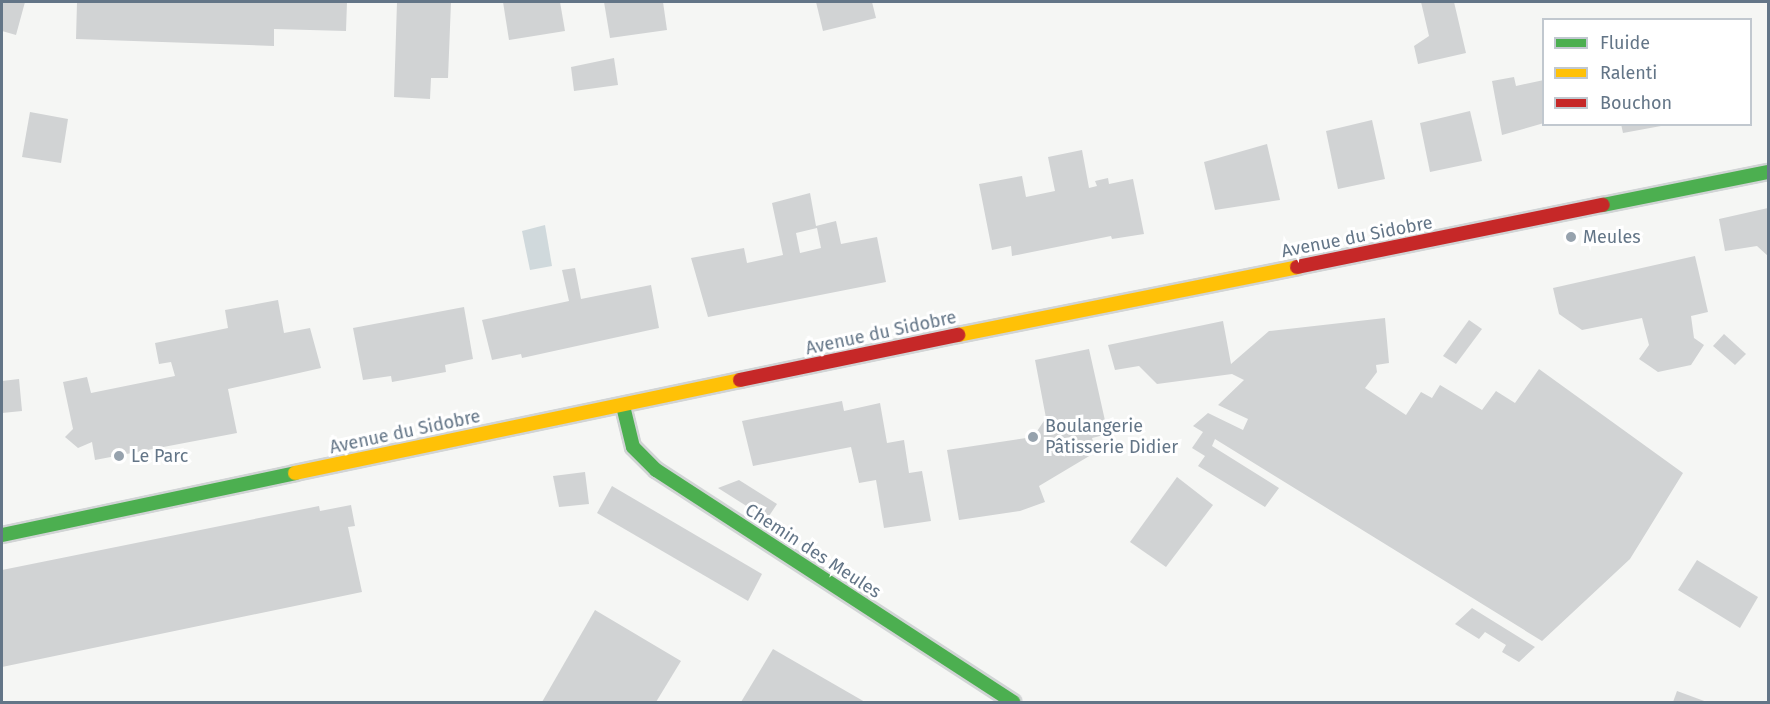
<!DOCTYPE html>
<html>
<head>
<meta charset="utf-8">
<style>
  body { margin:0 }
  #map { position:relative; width:1770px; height:704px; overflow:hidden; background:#f5f6f4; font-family:"Fira Sans",sans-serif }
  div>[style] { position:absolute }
  .water>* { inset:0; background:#d0d9dc }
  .building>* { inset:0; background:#d1d3d4 }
  .roads { filter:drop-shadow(2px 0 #d1d4d5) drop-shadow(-2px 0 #d1d4d5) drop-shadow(0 2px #d1d4d5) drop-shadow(0 -2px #d1d4d5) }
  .fast>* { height:14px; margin:-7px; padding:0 7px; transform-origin:7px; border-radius:7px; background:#4caf50 }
  .slow>* { height:14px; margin:-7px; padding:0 7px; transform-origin:7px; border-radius:7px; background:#ffc107 }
  .jam>* { height:14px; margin:-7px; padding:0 7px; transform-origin:7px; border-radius:7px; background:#c62828 }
  .dots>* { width:16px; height:16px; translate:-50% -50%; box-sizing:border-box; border:3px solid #fff; border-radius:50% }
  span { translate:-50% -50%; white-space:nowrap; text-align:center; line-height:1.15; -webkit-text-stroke:6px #fff; paint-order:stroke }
  .street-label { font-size:18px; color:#637587 }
  .poi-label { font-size:18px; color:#637587 }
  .left { translate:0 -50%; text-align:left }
  .frame { position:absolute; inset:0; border:3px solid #637587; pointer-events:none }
  .legend { position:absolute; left:1542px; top:18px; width:210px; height:108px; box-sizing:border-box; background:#fff; border:2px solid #c1c8cf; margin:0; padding:8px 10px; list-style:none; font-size:18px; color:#637587 }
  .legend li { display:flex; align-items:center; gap:12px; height:30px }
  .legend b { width:30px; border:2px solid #c1c8cf }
</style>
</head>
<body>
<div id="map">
  <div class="water">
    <div style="clip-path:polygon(545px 225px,552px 266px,530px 270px,522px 231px)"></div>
  </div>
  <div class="building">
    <div style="clip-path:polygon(2px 2px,25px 2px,16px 35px,2px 31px)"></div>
    <div style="clip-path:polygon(77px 2px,347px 2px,346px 31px,274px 29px,274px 46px,76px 39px)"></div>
    <div style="clip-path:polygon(397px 2px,451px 2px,448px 78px,431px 78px,430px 99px,394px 97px)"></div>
    <div style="clip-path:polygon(503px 2px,560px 2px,565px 31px,509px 40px)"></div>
    <div style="clip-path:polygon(604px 2px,663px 2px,667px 30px,610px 38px)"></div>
    <div style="clip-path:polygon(816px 2px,872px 2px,876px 18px,823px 31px)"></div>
    <div style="clip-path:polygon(1421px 2px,1454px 2px,1466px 53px,1418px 64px,1414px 46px,1429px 36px)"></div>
    <div style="clip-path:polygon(614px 58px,618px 85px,574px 91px,571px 67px)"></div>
    <div style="clip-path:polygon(1514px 77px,1516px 86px,1544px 80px,1544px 123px,1502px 135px,1492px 81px)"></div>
    <div style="clip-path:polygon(1470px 111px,1482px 161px,1430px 172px,1420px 123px)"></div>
    <div style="clip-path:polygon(30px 112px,68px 119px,61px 163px,22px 157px)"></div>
    <div style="clip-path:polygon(1372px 120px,1385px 179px,1338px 189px,1326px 131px)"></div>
    <div style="clip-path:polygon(1621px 124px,1661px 124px,1661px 126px,1623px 133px)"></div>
    <div style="clip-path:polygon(1267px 144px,1280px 200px,1215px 210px,1204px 162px)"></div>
    <div style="clip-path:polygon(1082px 150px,1089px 188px,1097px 186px,1095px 181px,1108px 178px,1109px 184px,1133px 179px,1144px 234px,1112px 239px,1111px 236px,1012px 256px,1011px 246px,992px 250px,979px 184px,1022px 176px,1026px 197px,1055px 191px,1048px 157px)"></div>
    <div style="clip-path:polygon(evenodd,810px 193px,816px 226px,836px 221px,841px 244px,877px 237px,886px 282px,708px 317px,691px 258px,744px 248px,747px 263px,783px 255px,772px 203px,810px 193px,817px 228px,821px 248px,800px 253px,796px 233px,817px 228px)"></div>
    <div style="clip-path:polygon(1768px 208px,1768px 256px,1757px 246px,1725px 251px,1719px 219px)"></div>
    <div style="clip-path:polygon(1695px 256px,1708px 312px,1691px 316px,1694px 338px,1704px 345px,1691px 365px,1658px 372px,1639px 359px,1649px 345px,1642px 318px,1582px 330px,1559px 314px,1553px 288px)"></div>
    <div style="clip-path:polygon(575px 268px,581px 299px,651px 285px,659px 328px,522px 358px,521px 354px,492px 360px,482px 320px,569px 301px,562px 270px)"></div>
    <div style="clip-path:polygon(278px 300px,284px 333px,310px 328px,321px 368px,228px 389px,237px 433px,95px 460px,92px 442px,78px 448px,65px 437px,73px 429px,63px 382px,87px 377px,91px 393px,175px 376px,171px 362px,159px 364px,155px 343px,228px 328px,225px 310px)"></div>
    <div style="clip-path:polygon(464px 307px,473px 359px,445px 365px,446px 372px,392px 382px,391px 376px,363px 380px,353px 328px)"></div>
    <div style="clip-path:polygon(1385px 318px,1389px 363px,1376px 365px,1377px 372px,1365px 388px,1406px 415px,1421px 392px,1432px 398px,1440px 385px,1482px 410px,1496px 391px,1515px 403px,1539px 369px,1683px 473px,1630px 559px,1542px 641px,1215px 439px,1212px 446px,1279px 488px,1265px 507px,1198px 466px,1205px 456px,1192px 448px,1203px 432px,1193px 426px,1208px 413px,1243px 430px,1248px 419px,1218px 405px,1244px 380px,1232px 374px,1157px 384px,1139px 366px,1115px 370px,1108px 345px,1223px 321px,1231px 364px,1269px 331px)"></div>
    <div style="clip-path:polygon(1469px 320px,1482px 329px,1456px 364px,1443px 356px)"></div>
    <div style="clip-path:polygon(1724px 334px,1746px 354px,1735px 365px,1713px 346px)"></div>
    <div style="clip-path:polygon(1089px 349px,1108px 434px,1092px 438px,1096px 452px,1039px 486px,1045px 502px,1020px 511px,959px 520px,947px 450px,1033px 437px,1046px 418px,1035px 360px)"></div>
    <div style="clip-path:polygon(19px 379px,22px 411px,2px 413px,2px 381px)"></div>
    <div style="clip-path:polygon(842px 401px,844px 411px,880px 403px,887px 443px,904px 440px,909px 473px,922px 471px,931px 521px,884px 528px,876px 480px,859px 483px,851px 447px,753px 466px,742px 421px)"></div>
    <div style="clip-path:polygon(585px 472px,589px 504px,559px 507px,553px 476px)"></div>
    <div style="clip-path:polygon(1177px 477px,1213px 505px,1166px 567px,1130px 542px)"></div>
    <div style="clip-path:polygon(739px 480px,777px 504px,767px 519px,718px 488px)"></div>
    <div style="clip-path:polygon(612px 486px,762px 574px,748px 601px,597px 513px)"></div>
    <div style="clip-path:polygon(351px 505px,355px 526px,348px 527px,362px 592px,2px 667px,2px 570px,319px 506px,320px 511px)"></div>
    <div style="clip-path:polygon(1697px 560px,1758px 597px,1740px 628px,1678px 590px)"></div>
    <div style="clip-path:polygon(1472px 608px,1535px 647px,1519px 662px,1502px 652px,1506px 645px,1485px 632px,1479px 639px,1455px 624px)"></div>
    <div style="clip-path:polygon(595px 610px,681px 661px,656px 702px,542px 702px)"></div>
    <div style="clip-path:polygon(773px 649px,865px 702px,741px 702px)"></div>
    <div style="clip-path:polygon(1677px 691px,1707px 702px,1673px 702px)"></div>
  </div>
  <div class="roads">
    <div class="fast">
      <div style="left:1603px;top:205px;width:168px;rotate:-11.3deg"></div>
      <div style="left:623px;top:406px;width:42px;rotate:76.3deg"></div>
      <div style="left:633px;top:447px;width:33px;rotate:45deg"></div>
      <div style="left:656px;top:470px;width:426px;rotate:33deg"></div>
      <div style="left:2px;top:535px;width:299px;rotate:-11.9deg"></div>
    </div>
    <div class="slow">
      <div style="left:958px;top:335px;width:346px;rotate:-11.3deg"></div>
      <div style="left:295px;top:473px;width:455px;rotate:-11.8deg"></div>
    </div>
    <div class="jam">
      <div style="left:1297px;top:267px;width:312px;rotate:-11.5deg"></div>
      <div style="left:740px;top:380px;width:223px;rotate:-11.7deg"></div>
    </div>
  </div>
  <div class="dots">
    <div style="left:1571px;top:237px;background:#96a2ad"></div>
    <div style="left:1033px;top:437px;background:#96a2ad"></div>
    <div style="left:119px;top:456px;background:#96a2ad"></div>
  </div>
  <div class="street-label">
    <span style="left:1357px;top:237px;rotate:-11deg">Avenue du Sidobre</span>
    <span style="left:881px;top:333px;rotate:-12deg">Avenue du Sidobre</span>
    <span style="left:405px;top:432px;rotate:-12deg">Avenue du Sidobre</span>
    <span style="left:813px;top:551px;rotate:33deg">Chemin des Meules</span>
  </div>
  <div class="poi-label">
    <span class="left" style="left:1583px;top:237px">Meules</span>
    <span class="left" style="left:1045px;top:437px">Boulangerie<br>Pâtisserie Didier</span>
    <span class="left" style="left:131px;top:456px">Le Parc</span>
  </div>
  <div class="frame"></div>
  <ul class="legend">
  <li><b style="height:8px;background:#4caf50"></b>Fluide</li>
  <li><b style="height:8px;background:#ffc107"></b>Ralenti</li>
  <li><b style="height:8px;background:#c62828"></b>Bouchon</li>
  </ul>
</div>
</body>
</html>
